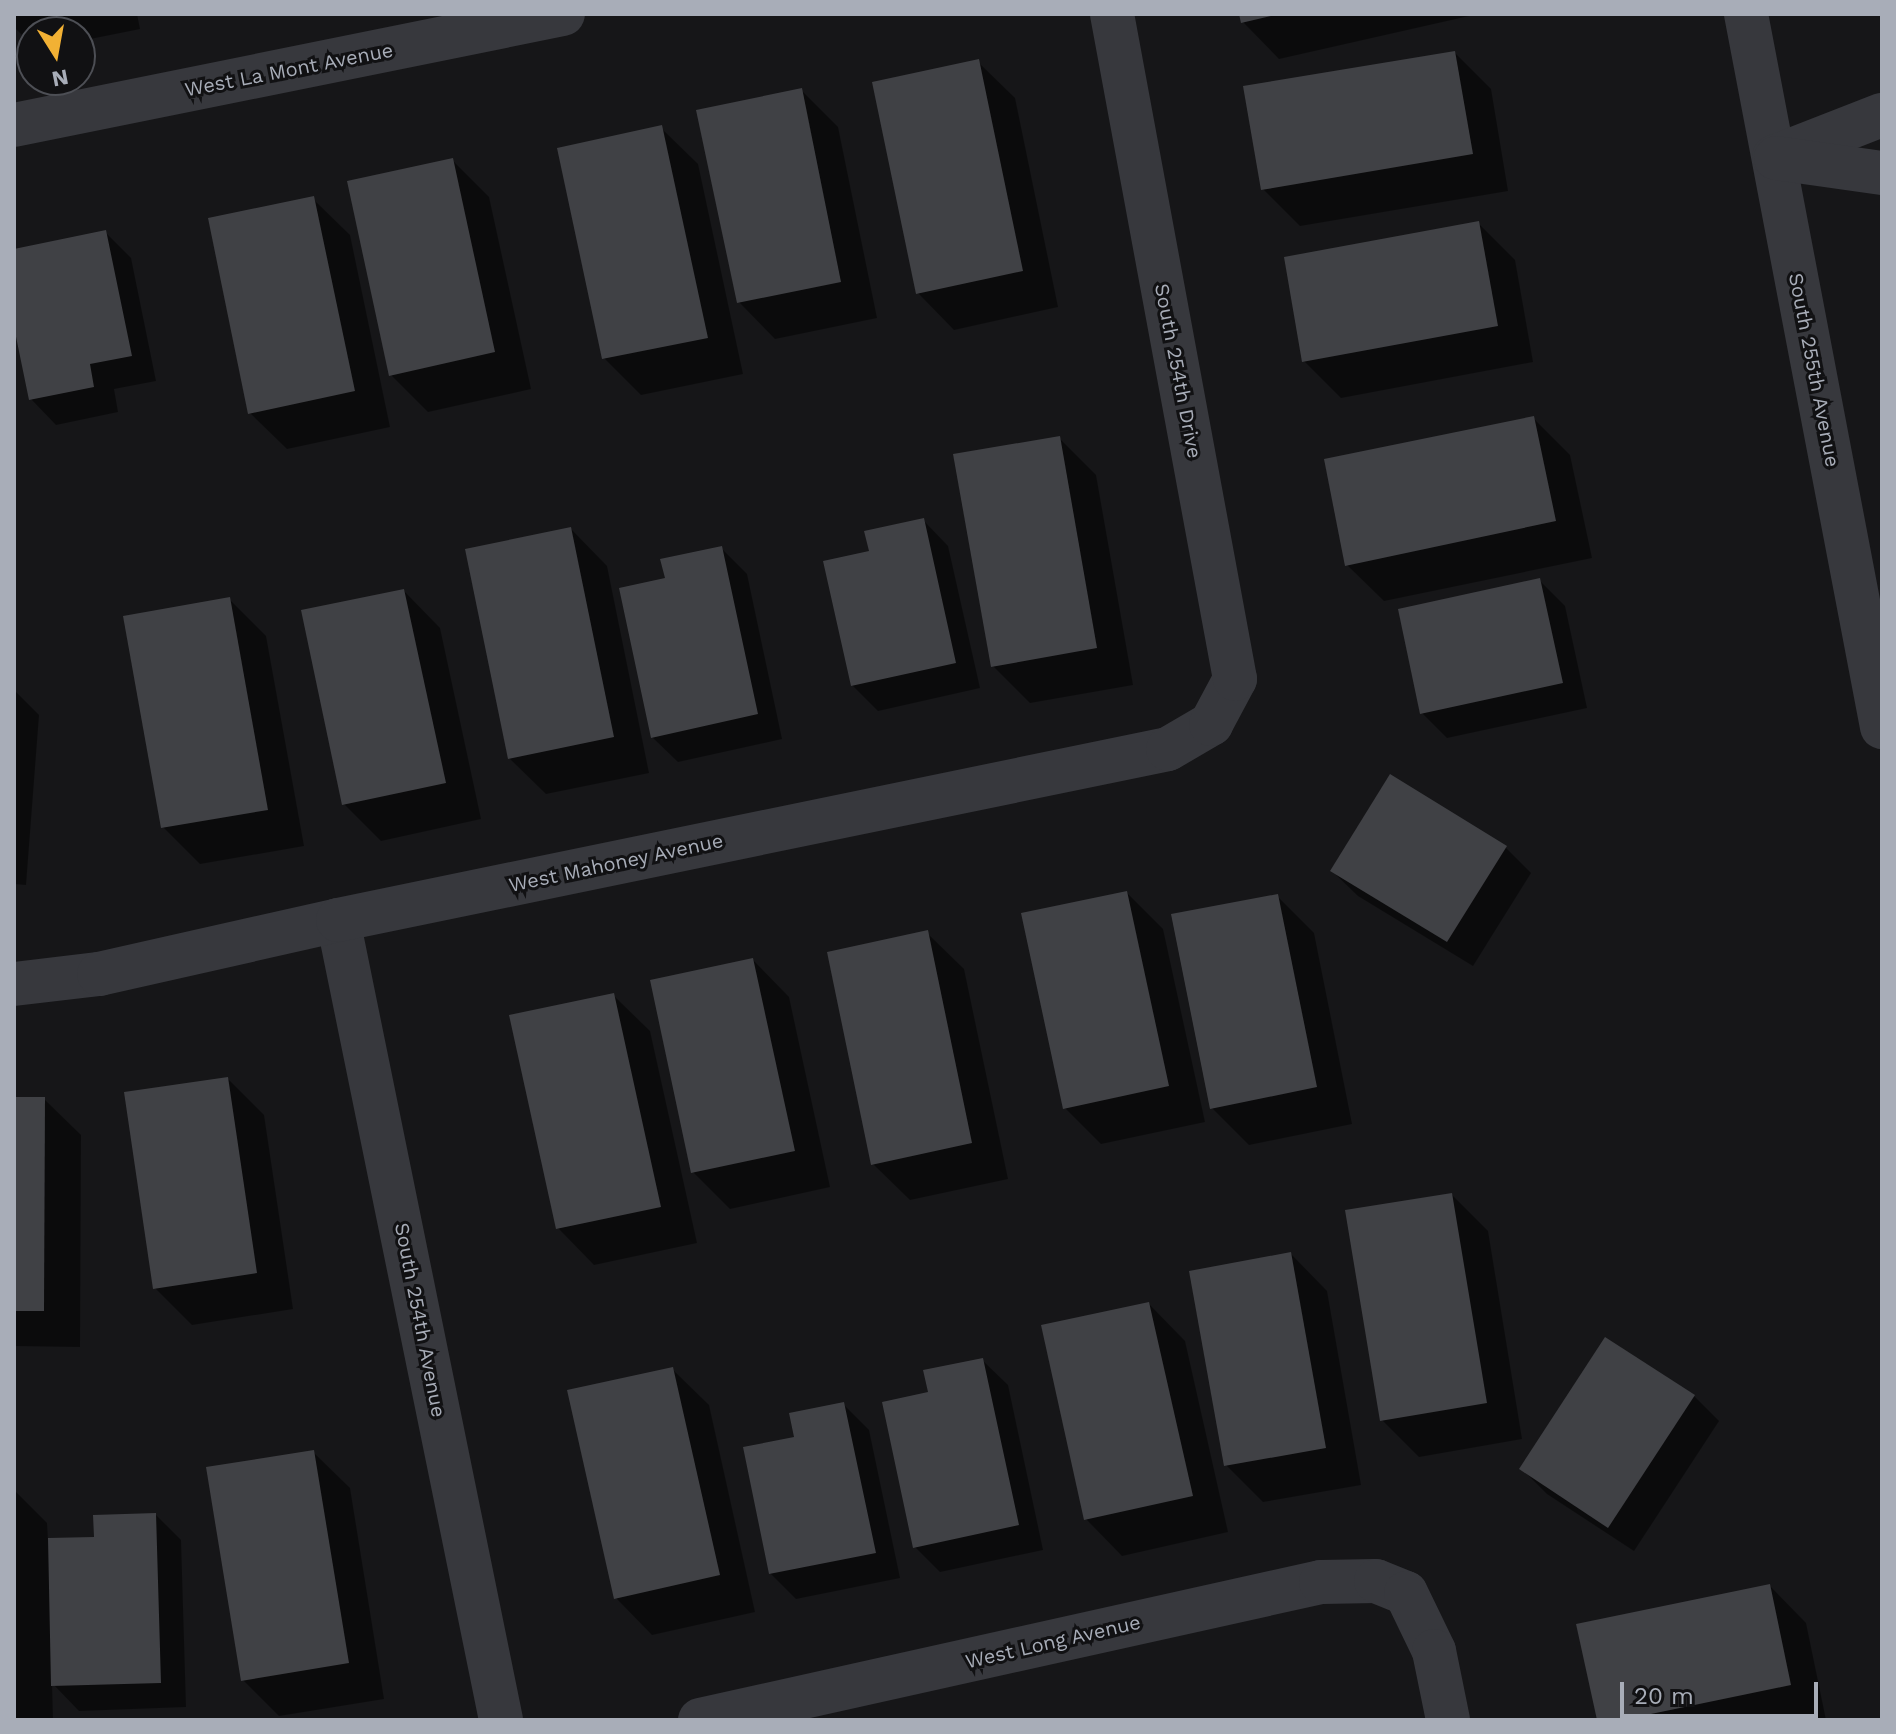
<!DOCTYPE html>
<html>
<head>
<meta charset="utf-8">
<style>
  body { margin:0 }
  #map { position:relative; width:1896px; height:1734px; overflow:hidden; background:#161618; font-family:"Work Sans",sans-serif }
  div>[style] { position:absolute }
  .shadow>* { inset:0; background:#0007 }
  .building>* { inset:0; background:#404145 }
  .minor>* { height:44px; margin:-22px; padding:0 22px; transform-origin:22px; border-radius:22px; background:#37383d }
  span { translate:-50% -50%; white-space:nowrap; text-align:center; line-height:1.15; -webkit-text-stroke:6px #111113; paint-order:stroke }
  .street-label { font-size:20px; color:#a8adb8 }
  .frame { position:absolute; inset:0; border:16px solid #a8adb8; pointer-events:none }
  .north { position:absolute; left:16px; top:16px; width:80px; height:80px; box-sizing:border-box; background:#111113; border:2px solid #4d4f55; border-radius:50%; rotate:169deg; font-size:22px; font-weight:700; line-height:32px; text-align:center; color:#a8adb8 }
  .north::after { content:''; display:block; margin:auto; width:28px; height:36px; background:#f2b134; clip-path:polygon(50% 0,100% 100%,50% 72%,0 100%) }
  .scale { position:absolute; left:1620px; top:1682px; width:198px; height:36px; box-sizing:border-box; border:4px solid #a8adb8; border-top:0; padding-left:10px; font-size:24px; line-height:28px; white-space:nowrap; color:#a8adb8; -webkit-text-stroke:6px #111113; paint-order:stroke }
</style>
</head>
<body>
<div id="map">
  <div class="shadow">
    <div style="clip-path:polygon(14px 14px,137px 14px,140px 29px,80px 41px,80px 32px,32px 32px,32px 45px,14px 27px)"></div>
    <div style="clip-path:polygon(1241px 14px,1468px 14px,1469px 16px,1279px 59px,1243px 22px)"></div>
    <div style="clip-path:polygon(1455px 53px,1491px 89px,1508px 191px,1300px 226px,1263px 189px)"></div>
    <div style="clip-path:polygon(978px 62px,1015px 98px,1058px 307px,954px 330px,918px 293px)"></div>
    <div style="clip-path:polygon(801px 90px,838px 127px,877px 318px,775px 339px,739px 302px)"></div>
    <div style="clip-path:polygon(661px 128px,698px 164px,743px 374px,641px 395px,604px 358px)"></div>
    <div style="clip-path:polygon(452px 160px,489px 197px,531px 389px,428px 412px,391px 375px)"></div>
    <div style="clip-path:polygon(313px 199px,350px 235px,390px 427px,287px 449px,250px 413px)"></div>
    <div style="clip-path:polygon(1478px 223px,1515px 260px,1533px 362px,1341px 398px,1304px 361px)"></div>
    <div style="clip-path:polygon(105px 232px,131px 258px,156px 381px,114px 389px,118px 412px,56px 425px,31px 399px,14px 317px,14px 251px)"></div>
    <div style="clip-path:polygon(1533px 418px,1570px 455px,1592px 558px,1384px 601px,1347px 565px)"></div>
    <div style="clip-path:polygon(1059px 438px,1096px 475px,1133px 685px,1030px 703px,993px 666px)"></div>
    <div style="clip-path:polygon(923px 520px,948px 546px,980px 688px,878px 711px,852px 685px,872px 552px)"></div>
    <div style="clip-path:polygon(571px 529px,607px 566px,649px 773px,546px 794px,509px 758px)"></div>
    <div style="clip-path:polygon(721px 548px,747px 574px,782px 739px,678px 762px,652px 737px,667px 580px)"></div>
    <div style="clip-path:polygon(1539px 580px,1565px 606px,1587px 708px,1447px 738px,1422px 713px)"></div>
    <div style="clip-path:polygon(404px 591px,440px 628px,481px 819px,381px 841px,344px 804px)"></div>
    <div style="clip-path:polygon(229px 599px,266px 636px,304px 846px,200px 864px,163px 827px)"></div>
    <div style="clip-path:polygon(14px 690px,39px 715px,26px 885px,14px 884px)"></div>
    <div style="clip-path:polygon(1505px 847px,1531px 873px,1473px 966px,1358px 896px,1332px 871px)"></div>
    <div style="clip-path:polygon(1127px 893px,1163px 929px,1205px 1122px,1101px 1144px,1065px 1108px)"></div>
    <div style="clip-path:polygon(1277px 896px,1314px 933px,1352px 1124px,1249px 1145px,1212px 1108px)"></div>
    <div style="clip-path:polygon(927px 933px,964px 969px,1008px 1179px,910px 1200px,873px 1164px)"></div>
    <div style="clip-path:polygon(753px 960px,789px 997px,830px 1187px,730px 1209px,693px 1172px)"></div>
    <div style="clip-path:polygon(613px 995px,650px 1031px,697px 1243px,594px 1265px,558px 1228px)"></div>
    <div style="clip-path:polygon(228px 1079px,264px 1115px,293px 1309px,192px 1325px,155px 1288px)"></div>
    <div style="clip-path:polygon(14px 1099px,44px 1099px,81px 1135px,80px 1347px,14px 1346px)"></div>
    <div style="clip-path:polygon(1452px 1195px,1488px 1231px,1522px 1439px,1419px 1457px,1382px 1420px)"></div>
    <div style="clip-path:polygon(1291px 1254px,1327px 1291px,1361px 1485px,1263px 1502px,1226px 1465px)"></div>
    <div style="clip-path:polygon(1149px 1304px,1185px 1341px,1228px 1532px,1122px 1556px,1086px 1519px)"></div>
    <div style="clip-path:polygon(982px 1360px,1008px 1385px,1043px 1550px,940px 1572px,915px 1547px,930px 1393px)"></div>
    <div style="clip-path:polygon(672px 1369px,709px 1405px,755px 1612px,652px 1635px,616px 1598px)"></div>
    <div style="clip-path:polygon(1694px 1396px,1719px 1421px,1634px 1551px,1547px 1494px,1522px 1469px)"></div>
    <div style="clip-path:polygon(844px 1405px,869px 1430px,900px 1578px,796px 1599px,771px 1574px,796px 1438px)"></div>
    <div style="clip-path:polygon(313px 1452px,350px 1488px,384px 1699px,279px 1716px,243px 1680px)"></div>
    <div style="clip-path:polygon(14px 1490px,47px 1523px,48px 1540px,96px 1539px,156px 1515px,181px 1540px,186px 1707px,79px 1711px,52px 1683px,53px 1720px,14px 1720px)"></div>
    <div style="clip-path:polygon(1770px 1586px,1806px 1623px,1826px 1720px,1599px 1720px)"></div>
  </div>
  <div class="building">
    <div style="clip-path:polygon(1239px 14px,1275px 14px,1275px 15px,1241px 23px)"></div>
    <div style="clip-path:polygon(1455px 51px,1473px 154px,1261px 190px,1243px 86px)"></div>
    <div style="clip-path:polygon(979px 59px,1023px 271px,916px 294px,872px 82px)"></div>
    <div style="clip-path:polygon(802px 88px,841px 282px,737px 303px,696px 110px)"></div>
    <div style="clip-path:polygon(662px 125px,708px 338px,602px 359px,557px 148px)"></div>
    <div style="clip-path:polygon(453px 158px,495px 352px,389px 376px,347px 181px)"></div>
    <div style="clip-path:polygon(314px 196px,355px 391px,248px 414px,208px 218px)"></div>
    <div style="clip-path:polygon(1479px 221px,1498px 326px,1302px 362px,1284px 257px)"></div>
    <div style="clip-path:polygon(106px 230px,132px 356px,90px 364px,94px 387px,29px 400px,14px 327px,14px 249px)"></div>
    <div style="clip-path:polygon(1534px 416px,1556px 521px,1345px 566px,1324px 459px)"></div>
    <div style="clip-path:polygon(1060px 436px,1097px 648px,991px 667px,953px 454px)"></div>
    <div style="clip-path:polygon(924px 518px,956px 663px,851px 686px,823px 561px,869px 551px,864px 531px)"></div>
    <div style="clip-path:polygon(571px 527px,614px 737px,508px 759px,465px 549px)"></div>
    <div style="clip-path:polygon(722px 546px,758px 714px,651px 738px,619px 588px,665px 578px,660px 559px)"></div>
    <div style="clip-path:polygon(1540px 578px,1563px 683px,1420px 714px,1398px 609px)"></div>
    <div style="clip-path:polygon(404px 589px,446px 783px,342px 805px,301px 610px)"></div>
    <div style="clip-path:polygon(230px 597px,268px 810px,161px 828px,123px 616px)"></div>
    <div style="clip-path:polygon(1390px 774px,1507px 846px,1447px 942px,1330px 871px)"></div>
    <div style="clip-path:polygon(1127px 891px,1169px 1086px,1063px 1109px,1021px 913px)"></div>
    <div style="clip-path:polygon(1278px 894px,1317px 1087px,1210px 1109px,1171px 914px)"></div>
    <div style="clip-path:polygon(928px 930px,972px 1143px,871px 1165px,827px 952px)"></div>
    <div style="clip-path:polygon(753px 958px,795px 1151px,691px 1173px,650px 980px)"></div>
    <div style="clip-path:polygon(614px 993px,661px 1207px,556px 1229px,509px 1015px)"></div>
    <div style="clip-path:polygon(228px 1077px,257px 1273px,153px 1289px,124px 1092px)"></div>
    <div style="clip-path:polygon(14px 1097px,45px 1097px,44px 1311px,14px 1311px)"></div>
    <div style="clip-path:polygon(1452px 1193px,1487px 1403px,1380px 1421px,1345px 1210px)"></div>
    <div style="clip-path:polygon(1291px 1252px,1326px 1448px,1224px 1466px,1189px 1271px)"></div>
    <div style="clip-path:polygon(1149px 1302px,1193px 1496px,1084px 1520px,1041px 1325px)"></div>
    <div style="clip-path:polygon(1605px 1337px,1695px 1395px,1608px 1528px,1519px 1469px)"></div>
    <div style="clip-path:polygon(983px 1358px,1019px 1525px,913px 1548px,882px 1402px,928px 1392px,923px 1370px)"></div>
    <div style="clip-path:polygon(673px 1367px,720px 1575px,614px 1599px,567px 1390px)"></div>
    <div style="clip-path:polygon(844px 1402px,876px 1553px,769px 1574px,743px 1447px,794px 1437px,789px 1413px)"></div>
    <div style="clip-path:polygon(314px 1450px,349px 1663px,241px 1681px,206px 1467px)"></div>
    <div style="clip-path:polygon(156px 1513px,161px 1683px,51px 1686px,48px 1538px,94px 1537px,93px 1515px)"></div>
    <div style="clip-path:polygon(1770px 1584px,1791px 1685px,1622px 1720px,1597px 1720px,1576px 1624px)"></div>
  </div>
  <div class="minor">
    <div style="left:1746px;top:14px;width:726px;rotate:79.2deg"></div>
    <div style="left:14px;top:125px;width:560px;rotate:-11.43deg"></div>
    <div style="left:1774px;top:157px;width:116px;rotate:-21.3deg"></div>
    <div style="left:1776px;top:158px;width:107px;rotate:8.1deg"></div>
    <div style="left:338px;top:920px;width:816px;rotate:78.48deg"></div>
    <div style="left:14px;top:984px;width:86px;rotate:-6.7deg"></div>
    <div style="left:99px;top:974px;width:245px;rotate:-12.7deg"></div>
    <div style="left:338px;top:920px;width:847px;rotate:-11.64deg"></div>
    <div style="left:1168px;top:749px;width:50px;rotate:-30.2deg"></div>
    <div style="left:1211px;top:724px;width:51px;rotate:-61.9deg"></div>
    <div style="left:1235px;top:679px;width:676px;rotate:-100.48deg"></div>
    <div style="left:700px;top:1720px;width:636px;rotate:-12.53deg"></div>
    <div style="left:1321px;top:1582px;width:55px;rotate:-1deg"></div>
    <div style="left:1376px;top:1581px;width:32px;rotate:22deg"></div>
    <div style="left:1406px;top:1593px;width:64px;rotate:64.2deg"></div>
    <div style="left:1434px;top:1651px;width:70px;rotate:78.5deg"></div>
  </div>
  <div class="street-label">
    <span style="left:289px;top:70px;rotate:-11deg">West La Mont Avenue</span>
    <span style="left:1814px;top:370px;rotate:79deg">South 255th Avenue</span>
    <span style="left:1178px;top:371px;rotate:79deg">South 254th Drive</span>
    <span style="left:616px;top:863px;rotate:-12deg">West Mahoney Avenue</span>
    <span style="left:420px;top:1320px;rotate:79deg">South 254th Avenue</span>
    <span style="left:1053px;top:1642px;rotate:-13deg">West Long Avenue</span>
  </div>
  <div class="frame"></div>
  <div class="north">N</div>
  <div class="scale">20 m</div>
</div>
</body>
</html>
